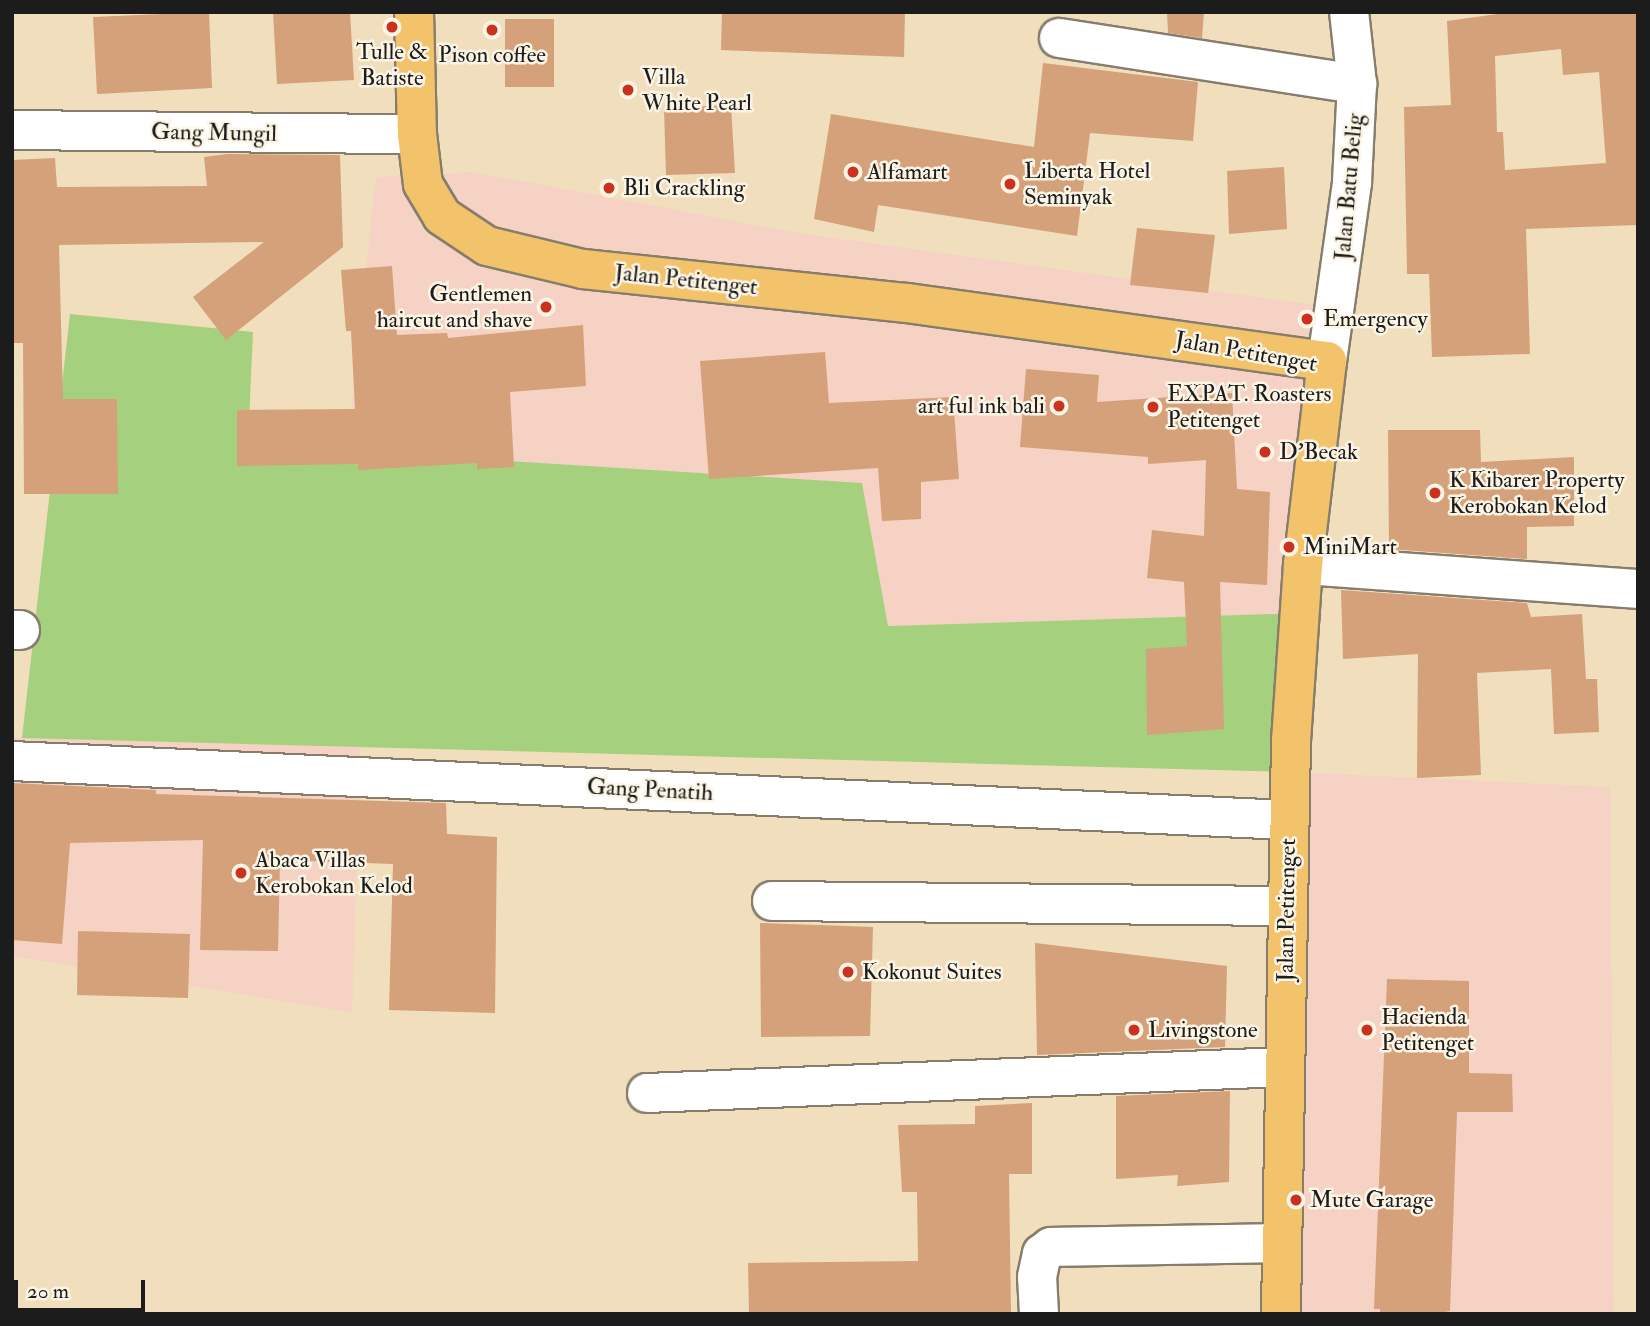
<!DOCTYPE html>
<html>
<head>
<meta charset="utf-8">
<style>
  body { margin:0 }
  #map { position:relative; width:1650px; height:1326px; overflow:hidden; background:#f1debd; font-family:"IM FELL Double Pica",serif }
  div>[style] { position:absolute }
  .built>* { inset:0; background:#f5d2c3 }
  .green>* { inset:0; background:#a5d17e }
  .building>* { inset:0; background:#d4a17a }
  .roads { filter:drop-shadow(2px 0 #867d6c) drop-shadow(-2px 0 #867d6c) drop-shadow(0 2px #867d6c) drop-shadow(0 -2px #867d6c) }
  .minor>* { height:38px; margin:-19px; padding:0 19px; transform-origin:19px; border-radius:19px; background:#fff }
  .major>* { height:38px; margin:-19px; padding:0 19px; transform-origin:19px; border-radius:19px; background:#f2c36a }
  .dots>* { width:19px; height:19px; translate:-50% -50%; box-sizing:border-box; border:4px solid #fcf5e5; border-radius:50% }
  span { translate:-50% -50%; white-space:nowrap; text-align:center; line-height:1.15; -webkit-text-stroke:5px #fcf5e5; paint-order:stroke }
  .poi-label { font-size:23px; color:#1c1c1c }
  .left { translate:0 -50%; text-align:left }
  .right { translate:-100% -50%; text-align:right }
  .street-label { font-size:23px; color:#1c1c1c }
  .frame { position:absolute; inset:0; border:14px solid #1c1c1c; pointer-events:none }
  .scale { position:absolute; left:14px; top:1280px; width:131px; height:32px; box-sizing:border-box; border:4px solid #1c1c1c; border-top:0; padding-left:9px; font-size:21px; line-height:24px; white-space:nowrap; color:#1c1c1c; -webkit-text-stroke:5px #fcf5e5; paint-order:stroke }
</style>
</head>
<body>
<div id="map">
  <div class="built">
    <div style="clip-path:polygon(473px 172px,798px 233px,1344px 309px,1308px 613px,888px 626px,347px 451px,376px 177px)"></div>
    <div style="clip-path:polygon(12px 737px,360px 747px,352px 1013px,12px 956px)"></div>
    <div style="clip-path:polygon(1291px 772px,1610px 787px,1614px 1314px,1299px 1314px)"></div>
  </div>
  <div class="green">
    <div style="clip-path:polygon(70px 314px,253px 332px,248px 445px,862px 483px,888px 626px,1308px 613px,1291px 772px,22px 738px)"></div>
  </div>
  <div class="building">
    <div style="clip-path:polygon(209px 12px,212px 88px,97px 94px,93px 17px)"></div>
    <div style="clip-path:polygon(273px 12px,350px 12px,354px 80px,277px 84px)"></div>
    <div style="clip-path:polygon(722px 12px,905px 12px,904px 57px,721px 50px)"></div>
    <div style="clip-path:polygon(1167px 12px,1204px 12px,1202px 38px,1168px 33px)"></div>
    <div style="clip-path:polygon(evenodd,1512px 12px,1638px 12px,1638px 225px,1526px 229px,1530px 354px,1432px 357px,1429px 274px,1407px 274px,1404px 107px,1451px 105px,1447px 21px,1512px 12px,1561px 49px,1563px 75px,1599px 72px,1606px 163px,1505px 170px,1503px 132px,1497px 132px,1495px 56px,1561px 49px)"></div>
    <div style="clip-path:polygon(505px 19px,554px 19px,554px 87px,505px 87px)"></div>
    <div style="clip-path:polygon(1043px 63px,1198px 82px,1193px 141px,1090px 133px,1077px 236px,878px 205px,874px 232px,814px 219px,831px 114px,1034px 147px)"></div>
    <div style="clip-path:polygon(731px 105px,735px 173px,666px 175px,664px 108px)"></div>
    <div style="clip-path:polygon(227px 154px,340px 155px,343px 247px,226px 340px,193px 297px,264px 242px,59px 245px,63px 399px,117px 399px,118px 494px,24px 494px,23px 343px,12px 343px,12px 160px,55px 158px,57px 187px,207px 186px,204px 157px)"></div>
    <div style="clip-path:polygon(1284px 167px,1287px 229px,1229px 234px,1227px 171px)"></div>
    <div style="clip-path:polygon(1137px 228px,1215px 235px,1208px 293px,1130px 285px)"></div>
    <div style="clip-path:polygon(392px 266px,397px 335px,447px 333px,448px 338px,583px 325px,586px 386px,510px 392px,514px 467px,477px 469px,477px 463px,358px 470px,358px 464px,237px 466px,237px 410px,355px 409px,351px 331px,346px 331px,341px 270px)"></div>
    <div style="clip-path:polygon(825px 352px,829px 403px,953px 397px,959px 479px,921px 482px,921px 519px,882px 521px,878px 468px,709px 479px,700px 361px)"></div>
    <div style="clip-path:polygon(1026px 369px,1099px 375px,1097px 402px,1232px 393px,1237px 489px,1270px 492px,1267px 585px,1220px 582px,1224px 729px,1147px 735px,1146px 649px,1187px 646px,1184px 582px,1147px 578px,1152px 530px,1204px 536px,1206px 460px,1148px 464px,1148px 457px,1020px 447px)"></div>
    <div style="clip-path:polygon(1388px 430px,1480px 430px,1481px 462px,1574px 457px,1574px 526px,1527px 527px,1527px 559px,1389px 549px)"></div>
    <div style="clip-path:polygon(1341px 590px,1527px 603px,1531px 617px,1582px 614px,1586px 679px,1597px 679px,1599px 732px,1554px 734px,1551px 669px,1477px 673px,1481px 775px,1417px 778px,1418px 654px,1343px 659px)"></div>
    <div style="clip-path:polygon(12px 783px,156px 790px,156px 794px,446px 803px,447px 834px,497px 837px,495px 1013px,389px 1010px,393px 864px,280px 860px,278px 951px,200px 950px,203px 840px,70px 843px,62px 944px,12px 940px)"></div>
    <div style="clip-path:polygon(760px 923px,873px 927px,870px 1036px,761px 1037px)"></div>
    <div style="clip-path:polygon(78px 931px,190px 934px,188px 998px,77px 995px)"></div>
    <div style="clip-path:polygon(1035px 943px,1227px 966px,1225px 1047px,1037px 1055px)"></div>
    <div style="clip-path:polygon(1387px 979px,1469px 981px,1469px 1073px,1512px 1074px,1513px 1112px,1457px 1112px,1450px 1311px,1435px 1314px,1380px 1314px,1380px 1309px,1374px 1309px)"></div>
    <div style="clip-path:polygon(1230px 1091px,1229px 1182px,1177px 1186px,1178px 1175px,1116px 1179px,1116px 1096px)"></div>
    <div style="clip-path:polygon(1032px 1103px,1032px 1174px,1009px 1174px,1011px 1314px,749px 1314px,748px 1263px,918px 1261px,917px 1192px,902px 1192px,898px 1125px,975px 1124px,975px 1106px)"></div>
  </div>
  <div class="roads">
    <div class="minor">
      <div style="left:1059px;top:38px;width:302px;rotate:8.8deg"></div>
      <div style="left:12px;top:130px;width:405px;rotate:0.6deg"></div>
      <div style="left:1327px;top:361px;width:181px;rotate:-82deg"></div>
      <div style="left:1352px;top:182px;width:98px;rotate:-87.1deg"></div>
      <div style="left:1357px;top:84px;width:72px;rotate:-96.3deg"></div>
      <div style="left:1303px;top:565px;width:336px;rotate:4.1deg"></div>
      <div style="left:12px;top:630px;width:8px"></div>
      <div style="left:12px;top:761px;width:1277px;rotate:2.65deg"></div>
      <div style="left:772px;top:901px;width:515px;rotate:0.56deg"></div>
      <div style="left:647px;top:1093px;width:638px;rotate:-2.34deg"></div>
      <div style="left:1039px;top:1314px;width:37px;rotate:-93deg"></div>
      <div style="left:1037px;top:1277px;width:24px;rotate:-78deg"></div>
      <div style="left:1042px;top:1254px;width:11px;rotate:-38deg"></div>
      <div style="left:1051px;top:1247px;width:230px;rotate:-1deg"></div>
    </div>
    <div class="major">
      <div style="left:414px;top:12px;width:122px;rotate:88.6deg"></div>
      <div style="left:417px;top:134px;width:50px;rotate:83.2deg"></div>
      <div style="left:423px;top:184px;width:37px;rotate:59deg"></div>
      <div style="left:442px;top:216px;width:54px;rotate:33.7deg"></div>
      <div style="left:487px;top:246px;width:99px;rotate:13.5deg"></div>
      <div style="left:583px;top:269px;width:326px;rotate:6deg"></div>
      <div style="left:907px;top:303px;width:424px;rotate:7.9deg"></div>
      <div style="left:1327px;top:361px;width:205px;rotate:96.7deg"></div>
      <div style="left:1303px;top:565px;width:175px;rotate:93.9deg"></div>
      <div style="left:1291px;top:740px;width:574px;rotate:91deg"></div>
    </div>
  </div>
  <div class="dots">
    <div style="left:392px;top:27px;background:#c8321e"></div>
    <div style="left:492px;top:30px;background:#c8321e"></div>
    <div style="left:628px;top:90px;background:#c8321e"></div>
    <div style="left:853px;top:172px;background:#c8321e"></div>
    <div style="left:1010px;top:184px;background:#c8321e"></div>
    <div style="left:609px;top:188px;background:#c8321e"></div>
    <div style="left:546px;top:307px;background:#c8321e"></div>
    <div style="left:1307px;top:319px;background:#c8321e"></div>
    <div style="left:1059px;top:406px;background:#c8321e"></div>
    <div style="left:1153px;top:407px;background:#c8321e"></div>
    <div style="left:1265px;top:452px;background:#c8321e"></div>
    <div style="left:1435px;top:493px;background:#c8321e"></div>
    <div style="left:1289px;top:547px;background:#c8321e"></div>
    <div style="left:241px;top:873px;background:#c8321e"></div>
    <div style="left:848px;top:972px;background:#c8321e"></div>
    <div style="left:1134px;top:1030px;background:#c8321e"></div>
    <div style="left:1367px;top:1030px;background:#c8321e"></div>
    <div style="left:1296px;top:1200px;background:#c8321e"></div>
  </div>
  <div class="poi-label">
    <span style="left:392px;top:65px">Tulle &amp;<br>Batiste</span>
    <span style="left:492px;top:55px">Pison coffee</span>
    <span class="left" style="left:642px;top:90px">Villa<br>White Pearl</span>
    <span class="left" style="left:1024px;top:184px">Liberta Hotel<br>Seminyak</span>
    <span class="left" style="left:867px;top:172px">Alfamart</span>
    <span class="left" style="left:623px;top:188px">Bli Crackling</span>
    <span class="right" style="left:532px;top:307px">Gentlemen<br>haircut and shave</span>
    <span class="left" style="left:1323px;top:319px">Emergency</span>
    <span class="left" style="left:1167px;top:407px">EXPAT. Roasters<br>Petitenget</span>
    <span class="right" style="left:1045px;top:406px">art ful ink bali</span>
    <span class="left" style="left:1279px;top:452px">D'Becak</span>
    <span class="left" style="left:1449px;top:493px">K Kibarer Property<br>Kerobokan Kelod</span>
    <span class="left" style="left:1303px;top:547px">MiniMart</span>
    <span class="left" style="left:255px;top:873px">Abaca Villas<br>Kerobokan Kelod</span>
    <span class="left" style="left:862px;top:972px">Kokonut Suites</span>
    <span class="left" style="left:1381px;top:1030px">Hacienda<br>Petitenget</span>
    <span class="left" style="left:1148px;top:1030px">Livingstone</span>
    <span class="left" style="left:1310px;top:1200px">Mute Garage</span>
  </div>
  <div class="street-label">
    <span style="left:214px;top:133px;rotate:1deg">Gang Mungil</span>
    <span style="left:1349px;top:187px;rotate:-85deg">Jalan Batu Belig</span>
    <span style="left:686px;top:280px;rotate:6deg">Jalan Petitenget</span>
    <span style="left:1246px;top:352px;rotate:10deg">Jalan Petitenget</span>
    <span style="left:650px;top:790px;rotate:3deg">Gang Penatih</span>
    <span style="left:1287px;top:910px;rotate:-89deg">Jalan Petitenget</span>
  </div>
  <div class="frame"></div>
  <div class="scale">20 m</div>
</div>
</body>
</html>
